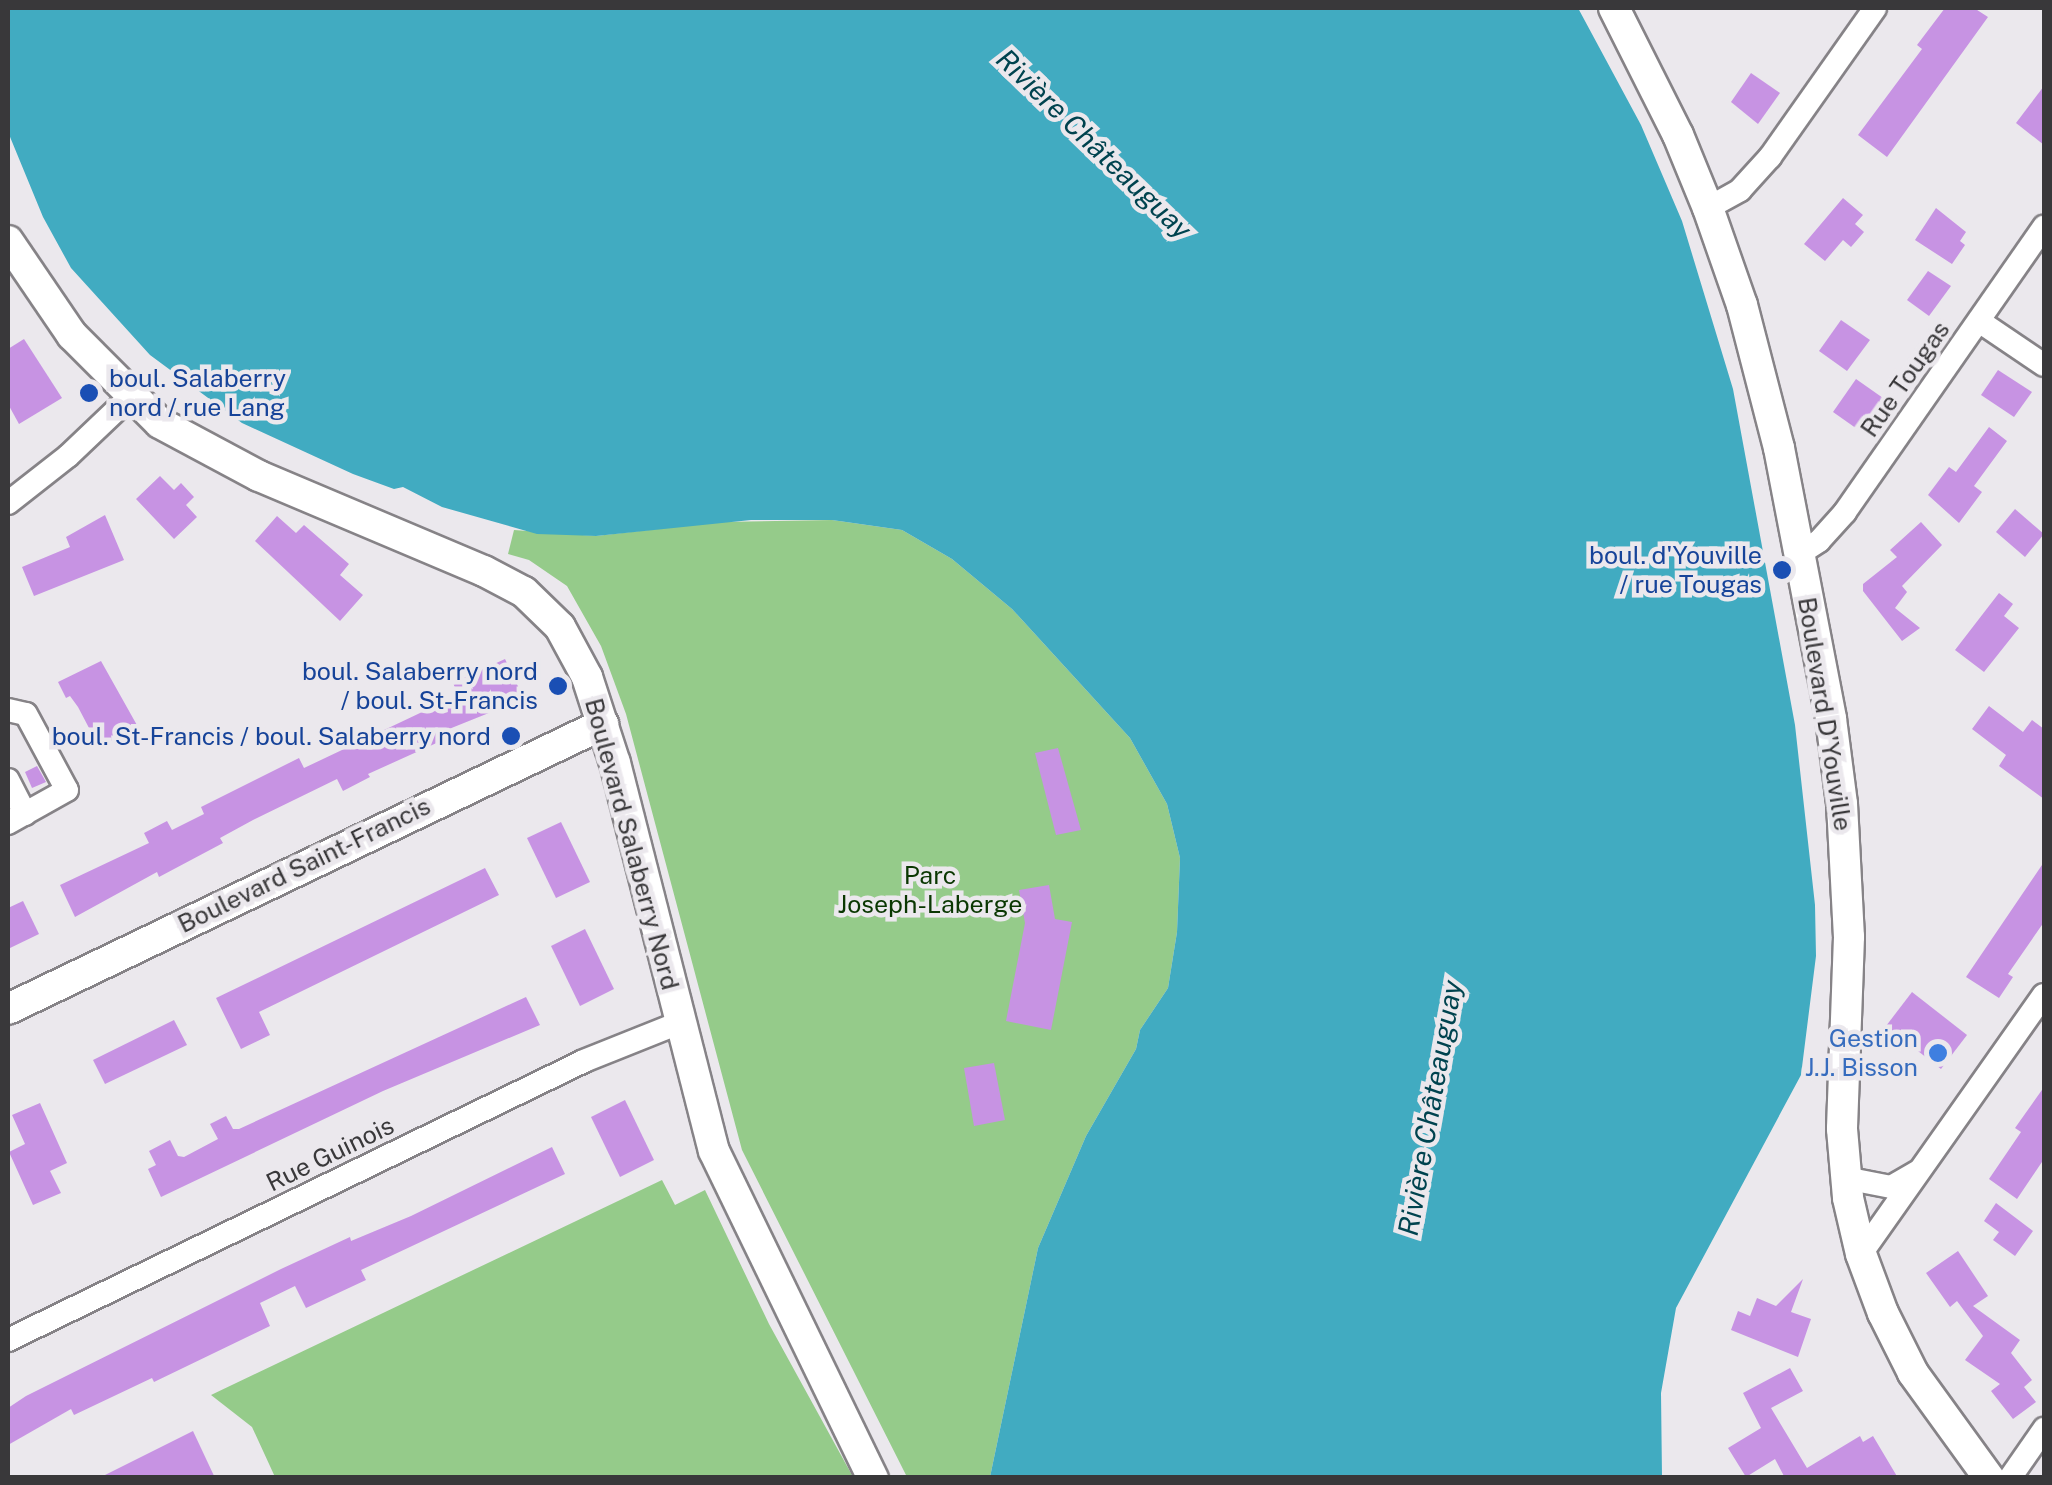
<!DOCTYPE html>
<html>
<head>
<meta charset="utf-8">
<style>
  body { margin:0 }
  #map { position:relative; width:2052px; height:1485px; overflow:hidden; background:#ebe8ed; font-family:"Public Sans",sans-serif }
  div>[style] { position:absolute }
  .green>* { inset:0; background:#95cb8a }
  .water>* { inset:0; background:#41abc1 }
  .building>* { inset:0; background:#c793e3 }
  .roads { filter:drop-shadow(2px 0 #868387) drop-shadow(-2px 0 #868387) drop-shadow(0 2px #868387) drop-shadow(0 -2px #868387) }
  .minor>* { height:22px; margin:-11px; padding:0 11px; transform-origin:11px; border-radius:11px; background:#fff }
  .tertiary>* { height:30px; margin:-15px; padding:0 15px; transform-origin:15px; border-radius:15px; background:#fff }
  .dots>* { width:28px; height:28px; translate:-50% -50%; box-sizing:border-box; border:5px solid #ebe8ed; border-radius:50% }
  span { translate:-50% -50%; white-space:nowrap; text-align:center; line-height:1.15; -webkit-text-stroke:9px #ebe8ed; paint-order:stroke }
  .transit-label { font-size:25px; color:#164399 }
  .left { translate:0 -50%; text-align:left }
  .right { translate:-100% -50%; text-align:right }
  .street-label { font-size:25px; color:#39383a }
  .park-label { font-size:25px; color:#0a3702 }
  .shop-label { font-size:25px; color:#366cbe }
  .water-label { font-size:28px; color:#00434f; font-style:italic }
  .frame { position:absolute; inset:0; border:10px solid #39383a; pointer-events:none }
</style>
</head>
<body>
<div id="map">
  <div class="green">
    <div style="clip-path:polygon(832px 520px,902px 530px,952px 559px,1012px 609px,1130px 738px,1167px 804px,1180px 858px,1177px 932px,1168px 988px,1140px 1030px,1136px 1049px,1086px 1136px,1038px 1248px,990px 1477px,907px 1477px,742px 1150px,626px 714px,601px 646px,567px 586px,529px 560px,508px 554px,514px 530px,596px 536px,718px 522px)"></div>
    <div style="clip-path:polygon(662px 1180px,675px 1205px,705px 1190px,769px 1324px,853px 1477px,275px 1477px,252px 1427px,211px 1395px)"></div>
  </div>
  <div class="water">
    <div style="clip-path:polygon(8px 8px,1578px 8px,1641px 125px,1682px 221px,1733px 389px,1795px 725px,1815px 905px,1816px 956px,1801px 1075px,1676px 1308px,1661px 1393px,1662px 1477px,990px 1477px,1038px 1248px,1086px 1136px,1136px 1049px,1140px 1030px,1168px 988px,1177px 932px,1180px 858px,1167px 804px,1130px 738px,1012px 609px,952px 559px,902px 530px,832px 520px,751px 520px,596px 536px,537px 534px,442px 507px,403px 487px,394px 489px,353px 474px,242px 423px,150px 355px,71px 268px,43px 217px,8px 132px)"></div>
  </div>
  <div class="building">
    <div style="clip-path:polygon(1945px 8px,1974px 8px,1988px 17px,1887px 157px,1858px 135px,1922px 49px,1917px 45px)"></div>
    <div style="clip-path:polygon(1751px 73px,1780px 93px,1758px 124px,1731px 102px)"></div>
    <div style="clip-path:polygon(2044px 86px,2044px 145px,2016px 123px)"></div>
    <div style="clip-path:polygon(1843px 198px,1863px 215px,1855px 224px,1864px 232px,1851px 247px,1843px 240px,1825px 261px,1804px 244px)"></div>
    <div style="clip-path:polygon(1936px 208px,1966px 232px,1960px 241px,1965px 245px,1952px 264px,1915px 240px)"></div>
    <div style="clip-path:polygon(1928px 271px,1951px 286px,1929px 316px,1907px 300px)"></div>
    <div style="clip-path:polygon(1841px 320px,1870px 340px,1847px 371px,1819px 351px)"></div>
    <div style="clip-path:polygon(24px 339px,62px 398px,19px 424px,8px 404px,8px 349px)"></div>
    <div style="clip-path:polygon(1998px 370px,2032px 392px,2014px 417px,1981px 395px)"></div>
    <div style="clip-path:polygon(1856px 379px,1883px 398px,1860px 431px,1833px 412px)"></div>
    <div style="clip-path:polygon(1989px 427px,2007px 441px,1974px 486px,1982px 492px,1959px 523px,1928px 495px,1949px 467px,1956px 472px)"></div>
    <div style="clip-path:polygon(160px 476px,174px 490px,181px 483px,194px 497px,186px 505px,197px 517px,174px 539px,136px 499px)"></div>
    <div style="clip-path:polygon(2015px 509px,2044px 534px,2025px 557px,1996px 532px)"></div>
    <div style="clip-path:polygon(105px 515px,124px 560px,34px 596px,22px 567px,70px 547px,66px 537px)"></div>
    <div style="clip-path:polygon(277px 516px,296px 533px,304px 525px,349px 564px,340px 575px,363px 595px,340px 621px,255px 541px)"></div>
    <div style="clip-path:polygon(1921px 522px,1942px 545px,1902px 586px,1907px 592px,1895px 608px,1920px 628px,1902px 641px,1863px 591px,1863px 584px,1897px 557px,1890px 550px)"></div>
    <div style="clip-path:polygon(1999px 593px,2013px 604px,2004px 616px,2019px 628px,1984px 672px,1955px 650px)"></div>
    <div style="clip-path:polygon(505px 659px,524px 699px,449px 729px,452px 736px,368px 774px,370px 777px,343px 791px,337px 779px,253px 820px,220px 838px,223px 843px,159px 877px,157px 872px,75px 917px,60px 885px,149px 843px,144px 833px,167px 821px,172px 830px,204px 814px,201px 807px,299px 758px,304px 768px,458px 695px,453px 683px)"></div>
    <div style="clip-path:polygon(101px 661px,138px 727px,99px 747px,78px 707px,70px 696px,66px 698px,58px 682px)"></div>
    <div style="clip-path:polygon(1989px 706px,2023px 732px,2032px 720px,2044px 729px,2044px 799px,1999px 766px,2006px 755px,1972px 729px)"></div>
    <div style="clip-path:polygon(1058px 748px,1081px 830px,1056px 835px,1035px 753px)"></div>
    <div style="clip-path:polygon(37px 766px,46px 782px,32px 788px,25px 772px)"></div>
    <div style="clip-path:polygon(561px 822px,590px 882px,556px 898px,527px 838px)"></div>
    <div style="clip-path:polygon(2044px 862px,2044px 922px,2008px 974px,2013px 977px,1999px 998px,1966px 977px)"></div>
    <div style="clip-path:polygon(485px 868px,499px 895px,259px 1012px,270px 1035px,241px 1049px,216px 998px)"></div>
    <div style="clip-path:polygon(1049px 885px,1055px 919px,1072px 922px,1051px 1030px,1006px 1021px,1025px 923px,1019px 890px)"></div>
    <div style="clip-path:polygon(23px 901px,39px 934px,8px 949px,8px 908px)"></div>
    <div style="clip-path:polygon(585px 929px,614px 989px,580px 1006px,551px 946px)"></div>
    <div style="clip-path:polygon(1912px 992px,1967px 1035px,1941px 1069px,1886px 1026px)"></div>
    <div style="clip-path:polygon(526px 997px,540px 1025px,383px 1091px,161px 1197px,148px 1169px,156px 1165px,149px 1151px,170px 1140px,178px 1156px,184px 1157px,218px 1139px,210px 1124px,226px 1116px,233px 1129px,239px 1129px)"></div>
    <div style="clip-path:polygon(174px 1020px,187px 1045px,105px 1084px,93px 1060px)"></div>
    <div style="clip-path:polygon(994px 1063px,1005px 1120px,974px 1126px,964px 1068px)"></div>
    <div style="clip-path:polygon(2044px 1087px,2044px 1159px,2017px 1199px,1989px 1179px,2021px 1132px,2015px 1128px)"></div>
    <div style="clip-path:polygon(625px 1100px,654px 1160px,620px 1177px,591px 1117px)"></div>
    <div style="clip-path:polygon(40px 1103px,67px 1163px,50px 1171px,61px 1193px,33px 1205px,9px 1152px,25px 1144px,12px 1115px)"></div>
    <div style="clip-path:polygon(552px 1147px,565px 1174px,361px 1270px,366px 1280px,306px 1308px,295px 1286px,260px 1303px,270px 1326px,154px 1382px,152px 1378px,74px 1415px,71px 1409px,8px 1445px,8px 1408px,26px 1396px,281px 1269px,350px 1237px,351px 1241px,411px 1216px)"></div>
    <div style="clip-path:polygon(1996px 1203px,2033px 1231px,2015px 1256px,1993px 1240px,1999px 1232px,1984px 1221px)"></div>
    <div style="clip-path:polygon(1958px 1251px,1988px 1296px,1973px 1306px,2020px 1340px,2011px 1353px,2032px 1380px,2024px 1387px,2036px 1402px,2013px 1419px,1991px 1391px,2000px 1384px,1965px 1360px,1983px 1336px,1957px 1301px,1950px 1307px,1926px 1273px)"></div>
    <div style="clip-path:polygon(1803px 1279px,1791px 1312px,1811px 1319px,1798px 1357px,1731px 1330px,1738px 1311px,1750px 1316px,1757px 1298px,1776px 1306px)"></div>
    <div style="clip-path:polygon(1790px 1368px,1803px 1391px,1771px 1408px,1807px 1468px,1860px 1436px,1863px 1442px,1873px 1436px,1898px 1478px,1785px 1478px,1775px 1459px,1746px 1477px,1728px 1448px,1761px 1428px,1743px 1393px)"></div>
    <div style="clip-path:polygon(193px 1431px,215px 1478px,99px 1478px)"></div>
  </div>
  <div class="roads">
    <div class="minor">
      <div style="left:1708px;top:208px;width:37px;rotate:-29deg"></div>
      <div style="left:1740px;top:190px;width:45px;rotate:-47.7deg"></div>
      <div style="left:1770px;top:157px;width:182px;rotate:-54.8deg"></div>
      <div style="left:1979px;top:321px;width:78px;rotate:34.1deg"></div>
      <div style="left:8px;top:503px;width:76px;rotate:-38.1deg"></div>
      <div style="left:68px;top:456px;width:86px;rotate:-43.6deg"></div>
      <div style="left:1799px;top:554px;width:24px;rotate:-33deg"></div>
      <div style="left:1819px;top:541px;width:39px;rotate:-48deg"></div>
      <div style="left:1845px;top:512px;width:348px;rotate:-55.1deg"></div>
      <div style="left:8px;top:710px;width:18px;rotate:13deg"></div>
      <div style="left:26px;top:714px;width:86px;rotate:61.7deg"></div>
      <div style="left:67px;top:790px;width:68px;rotate:150.8deg"></div>
      <div style="left:8px;top:780px;width:38px;rotate:63deg"></div>
      <div style="left:1845px;top:1178px;width:47px;rotate:11.1deg"></div>
      <div style="left:1891px;top:1187px;width:32px;rotate:-30deg"></div>
      <div style="left:1861px;top:1254px;width:317px;rotate:-54.8deg"></div>
      <div style="left:8px;top:1340px;width:640px;rotate:-25.84deg"></div>
      <div style="left:584px;top:1061px;width:102px;rotate:-21.8deg"></div>
      <div style="left:2010px;top:1478px;width:60px;rotate:-55.2deg"></div>
    </div>
    <div class="tertiary">
      <div style="left:1614px;top:8px;width:142px;rotate:63.3deg"></div>
      <div style="left:1678px;top:135px;width:79px;rotate:67.7deg"></div>
      <div style="left:1708px;top:208px;width:103px;rotate:70.7deg"></div>
      <div style="left:1742px;top:305px;width:148px;rotate:75.5deg"></div>
      <div style="left:1779px;top:448px;width:276px;rotate:79.1deg"></div>
      <div style="left:1831px;top:719px;width:86px;rotate:82.6deg"></div>
      <div style="left:1842px;top:804px;width:133px;rotate:87deg"></div>
      <div style="left:1849px;top:937px;width:192px;rotate:92.1deg"></div>
      <div style="left:1842px;top:1129px;width:69px;rotate:85deg"></div>
      <div style="left:1848px;top:1198px;width:57px;rotate:76.9deg"></div>
      <div style="left:1861px;top:1254px;width:63px;rotate:69.6deg"></div>
      <div style="left:1883px;top:1313px;width:67px;rotate:63.4deg"></div>
      <div style="left:1913px;top:1373px;width:130px;rotate:54.1deg"></div>
      <div style="left:8px;top:241px;width:114px;rotate:55.8deg"></div>
      <div style="left:72px;top:335px;width:124px;rotate:45deg"></div>
      <div style="left:160px;top:423px;width:112px;rotate:28.2deg"></div>
      <div style="left:259px;top:476px;width:244px;rotate:22.9deg"></div>
      <div style="left:484px;top:571px;width:45px;rotate:27.7deg"></div>
      <div style="left:524px;top:592px;width:50px;rotate:44.2deg"></div>
      <div style="left:560px;top:627px;width:57px;rotate:61.6deg"></div>
      <div style="left:587px;top:677px;width:90px;rotate:72deg"></div>
      <div style="left:615px;top:763px;width:400px;rotate:75.7deg"></div>
      <div style="left:714px;top:1151px;width:364px;rotate:64.1deg"></div>
      <div style="left:8px;top:1009px;width:660px;rotate:-25.59deg"></div>
    </div>
  </div>
  <div class="dots">
    <div style="left:89px;top:393px;background:#1a4fb4"></div>
    <div style="left:1782px;top:570px;background:#1a4fb4"></div>
    <div style="left:558px;top:686px;background:#1a4fb4"></div>
    <div style="left:511px;top:736px;background:#1a4fb4"></div>
    <div style="left:1938px;top:1053px;background:#3f7fe0"></div>
  </div>
  <div class="transit-label">
    <span class="left" style="left:109px;top:393px">boul. Salaberry<br>nord / rue Lang</span>
    <span class="right" style="left:1762px;top:570px">boul. d'Youville<br>/ rue Tougas</span>
    <span class="right" style="left:538px;top:686px">boul. Salaberry nord<br>/ boul. St-Francis</span>
    <span class="right" style="left:491px;top:736px">boul. St-Francis / boul. Salaberry nord</span>
  </div>
  <div class="street-label">
    <span style="left:1905px;top:379px;rotate:-55deg">Rue Tougas</span>
    <span style="left:1825px;top:714px;rotate:81deg">Boulevard D'Youville</span>
    <span style="left:632px;top:844px;rotate:75deg">Boulevard Salaberry Nord</span>
    <span style="left:304px;top:865px;rotate:-26deg">Boulevard Saint-Francis</span>
    <span style="left:330px;top:1154px;rotate:-26deg">Rue Guinois</span>
  </div>
  <div class="park-label">
    <span style="left:930px;top:890px">Parc<br>Joseph-Laberge</span>
  </div>
  <div class="shop-label">
    <span class="right" style="left:1918px;top:1053px">Gestion<br>J.J. Bisson</span>
  </div>
  <div class="water-label">
    <span style="left:1094px;top:144px;rotate:44deg">Rivière Châteauguay</span>
    <span style="left:1430px;top:1108px;rotate:-80deg">Rivière Châteauguay</span>
  </div>
  <div class="frame"></div>
</div>
</body>
</html>
